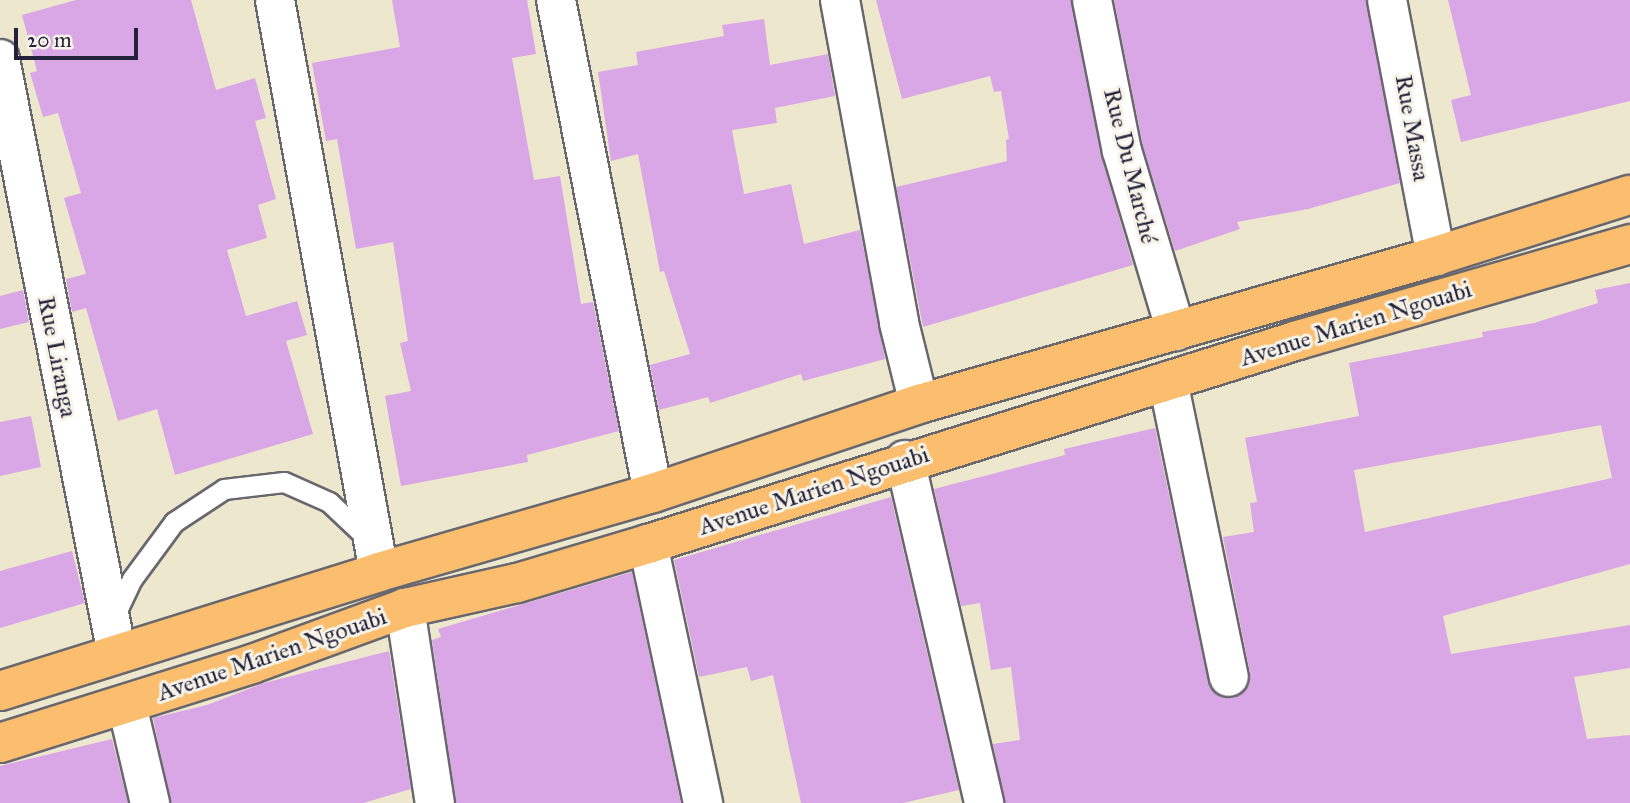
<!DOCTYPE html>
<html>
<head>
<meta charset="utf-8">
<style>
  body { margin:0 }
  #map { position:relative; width:1630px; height:803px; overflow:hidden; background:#ede7cd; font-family:"IM FELL Great Primer",serif }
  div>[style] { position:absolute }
  .building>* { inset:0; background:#daa7e6 }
  .roads { filter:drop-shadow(2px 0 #69676e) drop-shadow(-2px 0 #69676e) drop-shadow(0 2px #69676e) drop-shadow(0 -2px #69676e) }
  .service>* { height:19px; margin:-9.5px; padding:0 9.5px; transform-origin:9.5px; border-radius:9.5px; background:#fff }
  .minor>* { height:38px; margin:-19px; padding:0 19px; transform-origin:19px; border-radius:19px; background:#fff }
  .primary>* { height:38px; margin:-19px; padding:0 19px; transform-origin:19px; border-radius:19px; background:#fabe6e }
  span { translate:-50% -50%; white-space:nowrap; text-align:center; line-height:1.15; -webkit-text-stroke:6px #f7f3e8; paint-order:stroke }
  .street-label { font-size:24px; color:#22223b }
  .scale { position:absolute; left:14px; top:28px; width:124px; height:32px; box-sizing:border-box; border:4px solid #22223b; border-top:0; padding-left:9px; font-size:21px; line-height:24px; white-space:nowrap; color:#22223b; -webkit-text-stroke:5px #f7f3e8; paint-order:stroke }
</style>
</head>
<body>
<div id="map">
  <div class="building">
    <div style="clip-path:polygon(76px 0,191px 0,216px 90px,255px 78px,266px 118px,255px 121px,276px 199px,258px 205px,267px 238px,227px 250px,246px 316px,297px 301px,307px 335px,286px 341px,313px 434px,175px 475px,157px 409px,118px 421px,86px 308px,72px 312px,66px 279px,86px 274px,64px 198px,81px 193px,58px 113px,43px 117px,30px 73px,37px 71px,22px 15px)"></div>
    <div style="clip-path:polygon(392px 0,527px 0,536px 54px,512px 58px,534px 180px,560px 176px,581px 304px,593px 302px,619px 431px,527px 455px,528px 462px,401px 486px,385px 396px,411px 391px,400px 343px,408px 341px,393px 242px,356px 249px,337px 139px,326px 141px,312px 63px,400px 47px)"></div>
    <div style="clip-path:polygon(876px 0,1071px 0,1101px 155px,1133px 265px,923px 327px,896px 187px,1007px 161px,1006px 140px,1009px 139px,1001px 91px,994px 92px,990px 76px,902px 99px)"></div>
    <div style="clip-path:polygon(1114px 0,1366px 0,1400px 183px,1308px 209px,1237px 222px,1240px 229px,1175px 251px,1143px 146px)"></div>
    <div style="clip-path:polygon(1448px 0,1630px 0,1630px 101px,1461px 142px,1451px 100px,1471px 95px)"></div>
    <div style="clip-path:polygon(764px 19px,770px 65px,828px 54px,835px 96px,775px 108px,777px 123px,732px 130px,744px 194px,791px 184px,804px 244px,860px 230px,885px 359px,803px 381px,801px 374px,710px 403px,708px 397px,659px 410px,650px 365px,690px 354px,664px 271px,660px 272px,638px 154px,611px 161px,598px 72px,638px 65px,636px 52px,724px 36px,722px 25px)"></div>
    <div style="clip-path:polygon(evenodd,1630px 283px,1630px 564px,1443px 616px,1451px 654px,1630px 625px,1630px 668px,1574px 677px,1587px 739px,1630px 735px,1630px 803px,1005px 803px,993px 744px,1020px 740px,1011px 667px,991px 670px,980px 603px,961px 606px,934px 489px,1065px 455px,1064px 449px,1155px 428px,1208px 681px,1222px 697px,1234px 698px,1249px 685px,1250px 673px,1223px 537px,1254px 532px,1250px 503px,1257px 502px,1245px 438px,1359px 416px,1349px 363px,1483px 337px,1482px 332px,1534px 323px,1598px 303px,1595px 290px,1630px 283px,1601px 425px,1612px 478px,1365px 532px,1354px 470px,1601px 425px)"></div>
    <div style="clip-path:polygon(23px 290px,29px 322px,0 329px,0 296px)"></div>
    <div style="clip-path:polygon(31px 416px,41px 467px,0 476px,0 422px)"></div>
    <div style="clip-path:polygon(891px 497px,959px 790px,903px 803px,801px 803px,773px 675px,751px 681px,747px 667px,699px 677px,674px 560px)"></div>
    <div style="clip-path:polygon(72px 551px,85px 603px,0 628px,0 571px)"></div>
    <div style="clip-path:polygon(632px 572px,681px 803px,456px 803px,432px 640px,441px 637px,438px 629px)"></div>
    <div style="clip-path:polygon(389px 651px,411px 789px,363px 803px,171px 803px,153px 718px,207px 705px,264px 683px)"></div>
    <div style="clip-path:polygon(112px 739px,128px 803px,0 803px,0 766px)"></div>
  </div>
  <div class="roads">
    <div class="service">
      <div style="left:114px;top:617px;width:42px;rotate:-64.7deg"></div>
      <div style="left:132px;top:579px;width:71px;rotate:-53.6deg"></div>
      <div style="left:174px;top:522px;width:60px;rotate:-33.4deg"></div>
      <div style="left:224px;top:489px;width:60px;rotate:-6.7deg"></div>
      <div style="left:284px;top:482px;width:49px;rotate:24deg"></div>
      <div style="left:329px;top:502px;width:55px;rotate:43.5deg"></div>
    </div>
    <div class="minor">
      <div style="left:275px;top:0;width:581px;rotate:79.7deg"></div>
      <div style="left:556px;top:0;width:502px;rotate:78.87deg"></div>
      <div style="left:840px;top:0;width:328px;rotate:79.6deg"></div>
      <div style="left:899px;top:323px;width:83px;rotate:76.1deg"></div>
      <div style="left:1092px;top:0;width:154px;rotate:78.8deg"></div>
      <div style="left:1122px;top:151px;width:188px;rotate:73.3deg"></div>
      <div style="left:1387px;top:0;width:261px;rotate:79.2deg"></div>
      <div style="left:0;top:59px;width:606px;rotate:78.88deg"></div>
      <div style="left:1168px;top:381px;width:302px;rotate:78.4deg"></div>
      <div style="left:905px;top:460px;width:352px;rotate:77deg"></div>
      <div style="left:648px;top:544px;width:265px;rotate:78deg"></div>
      <div style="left:405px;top:608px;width:197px;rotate:81.3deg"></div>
      <div style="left:127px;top:705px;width:101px;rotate:76.8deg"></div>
    </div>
    <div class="primary">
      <div style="left:0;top:691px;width:397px;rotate:-17.4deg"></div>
      <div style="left:379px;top:572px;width:285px;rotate:-16.1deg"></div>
      <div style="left:653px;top:493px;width:280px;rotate:-18.5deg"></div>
      <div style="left:919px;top:404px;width:538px;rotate:-15.97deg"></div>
      <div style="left:1436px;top:256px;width:203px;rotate:-17.5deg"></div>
      <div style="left:0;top:743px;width:264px;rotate:-17.4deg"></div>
      <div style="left:252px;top:664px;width:163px;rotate:-20.1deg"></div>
      <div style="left:405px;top:608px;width:115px;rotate:-12.6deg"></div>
      <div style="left:517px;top:583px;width:137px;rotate:-16.6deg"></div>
      <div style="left:648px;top:544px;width:681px;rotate:-17.42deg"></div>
      <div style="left:1298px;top:340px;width:346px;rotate:-16.1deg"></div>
    </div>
  </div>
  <div class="street-label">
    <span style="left:1412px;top:128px;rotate:80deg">Rue Massa</span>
    <span style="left:1130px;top:166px;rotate:76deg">Rue Du Marché</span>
    <span style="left:1356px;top:324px;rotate:-17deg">Avenue Marien Ngouabi</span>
    <span style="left:57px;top:357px;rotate:79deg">Rue Liranga</span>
    <span style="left:814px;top:491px;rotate:-18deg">Avenue Marien Ngouabi</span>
    <span style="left:272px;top:655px;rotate:-19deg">Avenue Marien Ngouabi</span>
  </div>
  <div class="scale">20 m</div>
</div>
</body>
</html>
